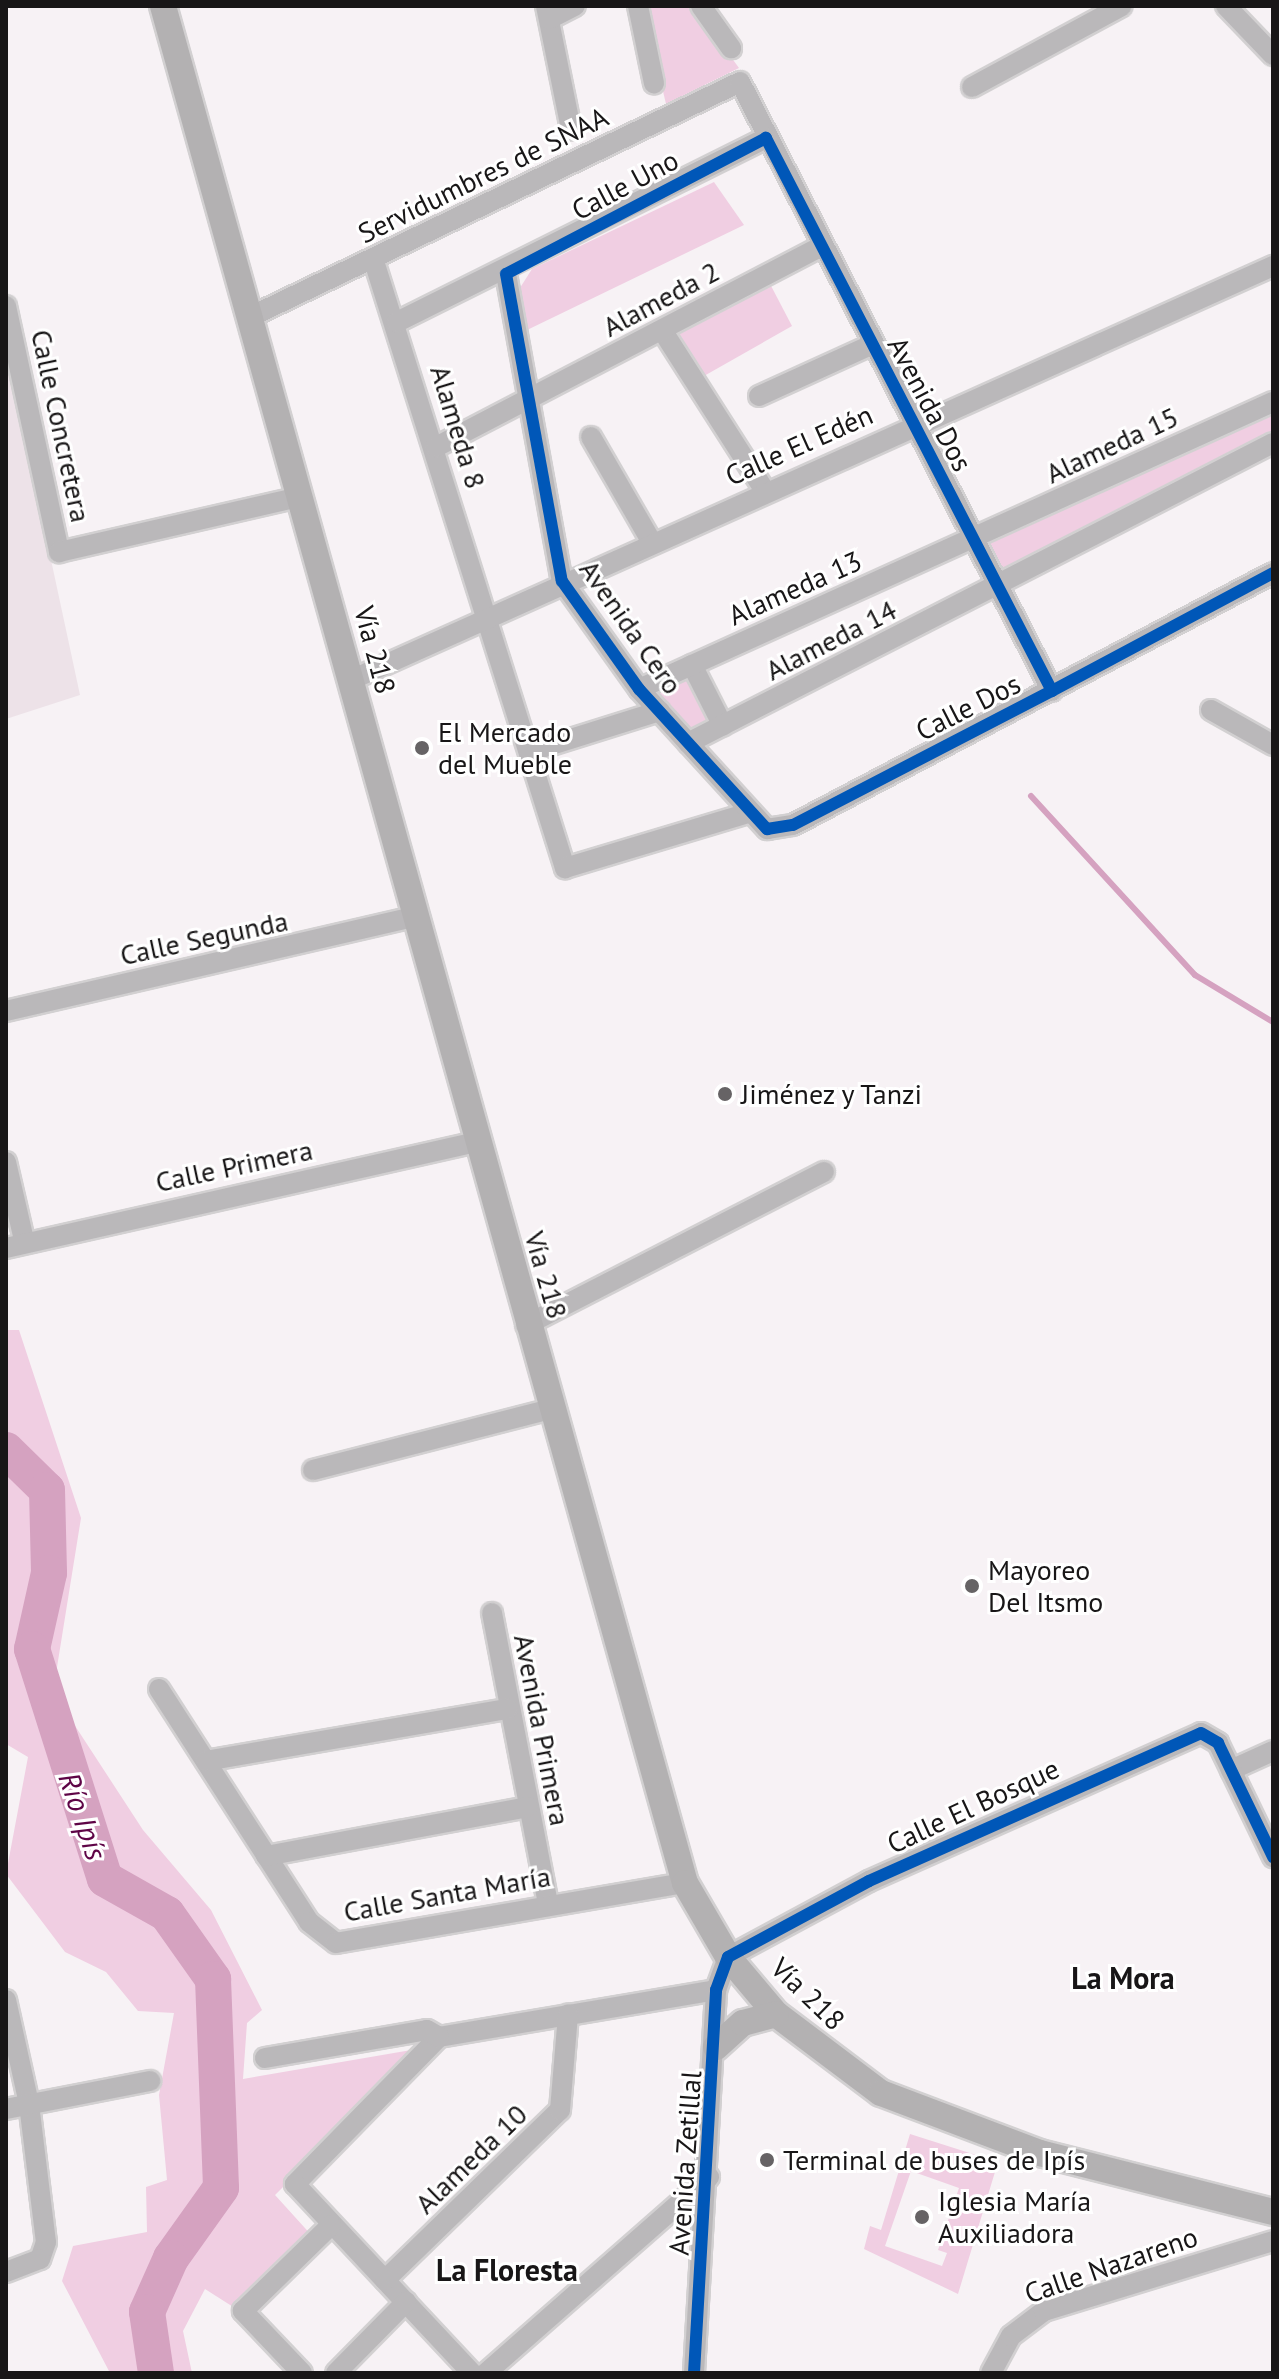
<!DOCTYPE html>
<html>
<head>
<meta charset="utf-8">
<style>
  body { margin:0 }
  #map { position:relative; width:1279px; height:2379px; overflow:hidden; background:#f7f2f5; font-family:"PT Sans",sans-serif }
  div>[style] { position:absolute }
  .built>* { inset:0; background:#ede2e8 }
  .green>* { inset:0; background:#f0cee2 }
  .stream>* { height:6px; margin:-3px; padding:0 3px; transform-origin:3px; border-radius:3px; background:#d5a2c0 }
  .river>* { height:36px; margin:-18px; padding:0 18px; transform-origin:18px; border-radius:18px; background:#d5a2c0 }
  .roads { filter:drop-shadow(2px 0 #d2d0d1) drop-shadow(-2px 0 #d2d0d1) drop-shadow(0 2px #d2d0d1) drop-shadow(0 -2px #d2d0d1) }
  .minor>* { height:20px; margin:-10px; padding:0 10px; transform-origin:10px; border-radius:10px; background:#bab8ba }
  .major>* { height:26px; margin:-13px; padding:0 13px; transform-origin:13px; border-radius:13px; background:#b3b1b2 }
  .cycleway>* { height:12px; margin:-6px; padding:0 6px; transform-origin:6px; border-radius:6px; background:#0057b8 }
  .dots>* { width:22px; height:22px; translate:-50% -50%; box-sizing:border-box; border:4px solid #fff; border-radius:50% }
  span { translate:-50% -50%; white-space:nowrap; text-align:center; line-height:1.15; -webkit-text-stroke:6px #fff; paint-order:stroke }
  .street-label { font-size:28px; color:#181617 }
  .poi-label { font-size:28px; color:#181617 }
  .left { translate:0 -50%; text-align:left }
  .water-label { font-size:30px; color:#5e0446; font-style:italic }
  .neighbourhood-label { font-size:30px; color:#181617; font-weight:700 }
  .frame { position:absolute; inset:0; border:8px solid #181617; pointer-events:none }
</style>
</head>
<body>
<div id="map">
  <div class="built">
    <div style="clip-path:polygon(6px 350px,80px 695px,6px 719px)"></div>
  </div>
  <div class="green">
    <div style="clip-path:polygon(643px 6px,694px 6px,739px 68px,666px 104px)"></div>
    <div style="clip-path:polygon(714px 182px,744px 225px,525px 331px,518px 291px,532px 269px)"></div>
    <div style="clip-path:polygon(769px 282px,792px 326px,704px 376px,673px 330px)"></div>
    <div style="clip-path:polygon(1273px 408px,1273px 436px,1003px 579px,983px 542px)"></div>
    <div style="clip-path:polygon(690px 669px,718px 723px,690px 737px,648px 688px)"></div>
    <div style="clip-path:polygon(6px 1330px,19px 1330px,81px 1518px,53px 1692px,143px 1830px,211px 1910px,262px 2010px,247px 2023px,243px 2079px,423px 2048px,275px 2195px,314px 2238px,238px 2310px,205px 2289px,183px 2331px,192px 2373px,110px 2373px,62px 2281px,73px 2246px,147px 2232px,146px 2187px,167px 2180px,159px 2095px,174px 2013px,138px 2011px,106px 1972px,65px 1952px,6px 1874px,28px 1757px,6px 1744px)"></div>
    <div style="clip-path:polygon(evenodd,910px 2134px,998px 2162px,958px 2294px,864px 2249px,870px 2226px,881px 2230px,910px 2134px,911px 2171px,959px 2188px,938px 2250px,947px 2253px,942px 2266px,885px 2246px,911px 2171px)"></div>
  </div>
  <div class="stream">
    <div style="left:1031px;top:796px;width:243px;rotate:47.5deg"></div>
    <div style="left:1195px;top:975px;width:91px;rotate:31.1deg"></div>
  </div>
  <div class="river">
    <div style="left:6px;top:1450px;width:57px;rotate:44.3deg"></div>
    <div style="left:47px;top:1490px;width:83px;rotate:88.6deg"></div>
    <div style="left:49px;top:1573px;width:78px;rotate:102.6deg"></div>
    <div style="left:32px;top:1649px;width:241px;rotate:72.4deg"></div>
    <div style="left:105px;top:1879px;width:71px;rotate:29.4deg"></div>
    <div style="left:167px;top:1914px;width:80px;rotate:54.7deg"></div>
    <div style="left:213px;top:1979px;width:209px;rotate:87.8deg"></div>
    <div style="left:221px;top:2188px;width:86px;rotate:125.5deg"></div>
    <div style="left:171px;top:2258px;width:59px;rotate:114deg"></div>
    <div style="left:147px;top:2312px;width:62px;rotate:81.6deg"></div>
  </div>
  <div class="roads">
    <div class="minor">
      <div style="left:546px;top:6px;width:126px;rotate:78.5deg"></div>
      <div style="left:638px;top:6px;width:79px;rotate:78.3deg"></div>
      <div style="left:701px;top:6px;width:52px;rotate:54.5deg"></div>
      <div style="left:1226px;top:6px;width:68px;rotate:46.2deg"></div>
      <div style="left:549px;top:19px;width:29px;rotate:-27deg"></div>
      <div style="left:972px;top:87px;width:170px;rotate:-28.4deg"></div>
      <div style="left:373px;top:258px;width:640px;rotate:72.53deg"></div>
      <div style="left:565px;top:868px;width:191px;rotate:-16.7deg"></div>
      <div style="left:506px;top:274px;width:312px;rotate:79.7deg"></div>
      <div style="left:562px;top:581px;width:133px;rotate:54.5deg"></div>
      <div style="left:639px;top:689px;width:190px;rotate:47.6deg"></div>
      <div style="left:767px;top:829px;width:26px;rotate:-9deg"></div>
      <div style="left:793px;top:825px;width:542px;rotate:-27.7deg"></div>
      <div style="left:6px;top:306px;width:252px;rotate:77.8deg"></div>
      <div style="left:59px;top:552px;width:247px;rotate:-12.9deg"></div>
      <div style="left:250px;top:317px;width:543px;rotate:-25.62deg"></div>
      <div style="left:740px;top:82px;width:684px;rotate:62.87deg"></div>
      <div style="left:397px;top:322px;width:412px;rotate:-26.5deg"></div>
      <div style="left:662px;top:330px;width:191px;rotate:57.4deg"></div>
      <div style="left:759px;top:396px;width:123px;rotate:-24.5deg"></div>
      <div style="left:591px;top:437px;width:120px;rotate:60deg"></div>
      <div style="left:436px;top:447px;width:434px;rotate:-27.5deg"></div>
      <div style="left:692px;top:665px;width:68px;rotate:63.1deg"></div>
      <div style="left:351px;top:680px;width:1011px;rotate:-24.18deg"></div>
      <div style="left:639px;top:689px;width:696px;rotate:-24.36deg"></div>
      <div style="left:1211px;top:710px;width:71px;rotate:29.4deg"></div>
      <div style="left:688px;top:743px;width:657px;rotate:-27.15deg"></div>
      <div style="left:529px;top:752px;width:137px;rotate:-17.4deg"></div>
      <div style="left:6px;top:1011px;width:419px;rotate:-13deg"></div>
      <div style="left:6px;top:1162px;width:80px;rotate:77deg"></div>
      <div style="left:6px;top:1248px;width:481px;rotate:-12.7deg"></div>
      <div style="left:526px;top:1325px;width:335px;rotate:-27.2deg"></div>
      <div style="left:313px;top:1470px;width:245px;rotate:-14.4deg"></div>
      <div style="left:492px;top:1613px;width:297px;rotate:79.1deg"></div>
      <div style="left:159px;top:1689px;width:277px;rotate:57.2deg"></div>
      <div style="left:309px;top:1922px;width:34px;rotate:38deg"></div>
      <div style="left:336px;top:1943px;width:354px;rotate:-9.8deg"></div>
      <div style="left:206px;top:1761px;width:306px;rotate:-9.8deg"></div>
      <div style="left:1231px;top:1770px;width:46px;rotate:-24.3deg"></div>
      <div style="left:266px;top:1856px;width:266px;rotate:-10.6deg"></div>
      <div style="left:6px;top:2000px;width:107px;rotate:77.5deg"></div>
      <div style="left:29px;top:2104px;width:139px;rotate:83deg"></div>
      <div style="left:46px;top:2242px;width:18px;rotate:109deg"></div>
      <div style="left:40px;top:2259px;width:36px;rotate:159deg"></div>
      <div style="left:439px;top:2037px;width:206px;rotate:134.4deg"></div>
      <div style="left:295px;top:2184px;width:259px;rotate:46.9deg"></div>
      <div style="left:439px;top:2037px;width:281px;rotate:-9.6deg"></div>
      <div style="left:265px;top:2058px;width:164px;rotate:-9.8deg"></div>
      <div style="left:427px;top:2030px;width:14px;rotate:30deg"></div>
      <div style="left:6px;top:2109px;width:147px;rotate:-11deg"></div>
      <div style="left:385px;top:2280px;width:244px;rotate:-44.2deg"></div>
      <div style="left:560px;top:2110px;width:96px;rotate:-85.2deg"></div>
      <div style="left:302px;top:2373px;width:86px;rotate:-133.6deg"></div>
      <div style="left:243px;top:2311px;width:123px;rotate:-44.3deg"></div>
      <div style="left:336px;top:2373px;width:100px;rotate:-45.4deg"></div>
      <div style="left:486px;top:2373px;width:297px;rotate:-41.3deg"></div>
      <div style="left:694px;top:2373px;width:384px;rotate:-86.7deg"></div>
      <div style="left:716px;top:1990px;width:35px;rotate:-70deg"></div>
      <div style="left:728px;top:1957px;width:160px;rotate:-28.3deg"></div>
      <div style="left:869px;top:1881px;width:363px;rotate:-24deg"></div>
      <div style="left:1201px;top:1733px;width:20px;rotate:30deg"></div>
      <div style="left:1218px;top:1743px;width:127px;rotate:64.2deg"></div>
      <div style="left:991px;top:2373px;width:42px;rotate:-61.6deg"></div>
      <div style="left:1011px;top:2336px;width:41px;rotate:-37.1deg"></div>
      <div style="left:1044px;top:2311px;width:239px;rotate:-17deg"></div>
    </div>
    <div class="major">
      <div style="left:163px;top:6px;width:1948px;rotate:74.46deg"></div>
      <div style="left:685px;top:1883px;width:86px;rotate:59.8deg"></div>
      <div style="left:728px;top:1957px;width:75px;rotate:49.9deg"></div>
      <div style="left:776px;top:2014px;width:131px;rotate:37deg"></div>
      <div style="left:881px;top:2093px;width:170px;rotate:20.7deg"></div>
      <div style="left:1040px;top:2153px;width:240px;rotate:14.2deg"></div>
      <div style="left:716px;top:2047px;width:36px;rotate:-42deg"></div>
      <div style="left:743px;top:2023px;width:34px;rotate:-15deg"></div>
    </div>
  </div>
  <div class="cycleway">
    <div style="left:1052px;top:691px;width:623px;rotate:-117.35deg"></div>
    <div style="left:766px;top:138px;width:293px;rotate:152.4deg"></div>
    <div style="left:506px;top:274px;width:312px;rotate:79.7deg"></div>
    <div style="left:562px;top:581px;width:133px;rotate:54.5deg"></div>
    <div style="left:639px;top:689px;width:190px;rotate:47.6deg"></div>
    <div style="left:767px;top:829px;width:26px;rotate:-9deg"></div>
    <div style="left:793px;top:825px;width:292px;rotate:-27.4deg"></div>
    <div style="left:1052px;top:691px;width:251px;rotate:-28.1deg"></div>
    <div style="left:694px;top:2373px;width:384px;rotate:-86.7deg"></div>
    <div style="left:716px;top:1990px;width:35px;rotate:-70deg"></div>
    <div style="left:728px;top:1957px;width:160px;rotate:-28.3deg"></div>
    <div style="left:869px;top:1881px;width:363px;rotate:-24deg"></div>
    <div style="left:1201px;top:1733px;width:20px;rotate:30deg"></div>
    <div style="left:1218px;top:1743px;width:127px;rotate:64.2deg"></div>
  </div>
  <div class="dots">
    <div style="left:422px;top:748px;background:#666365"></div>
    <div style="left:725px;top:1094px;background:#666365"></div>
    <div style="left:972px;top:1586px;background:#666365"></div>
    <div style="left:767px;top:2160px;background:#666365"></div>
    <div style="left:922px;top:2217px;background:#666365"></div>
  </div>
  <div class="street-label">
    <span style="left:483px;top:175px;rotate:-26deg">Servidumbres de SNAA</span>
    <span style="left:625px;top:185px;rotate:-28deg">Calle Uno</span>
    <span style="left:661px;top:299px;rotate:-28deg">Alameda 2</span>
    <span style="left:930px;top:404px;rotate:62deg">Avenida Dos</span>
    <span style="left:61px;top:426px;rotate:78deg">Calle Concretera</span>
    <span style="left:458px;top:427px;rotate:73deg">Alameda 8</span>
    <span style="left:799px;top:445px;rotate:-24deg">Calle El Edén</span>
    <span style="left:1112px;top:445px;rotate:-25deg">Alameda 15</span>
    <span style="left:795px;top:588px;rotate:-24deg">Alameda 13</span>
    <span style="left:631px;top:627px;rotate:55deg">Avenida Cero</span>
    <span style="left:831px;top:640px;rotate:-27deg">Alameda 14</span>
    <span style="left:375px;top:650px;rotate:75deg">Vía 218</span>
    <span style="left:968px;top:707px;rotate:-27deg">Calle Dos</span>
    <span style="left:204px;top:938px;rotate:-12deg">Calle Segunda</span>
    <span style="left:234px;top:1166px;rotate:-12deg">Calle Primera</span>
    <span style="left:546px;top:1275px;rotate:74deg">Vía 218</span>
    <span style="left:542px;top:1730px;rotate:79deg">Avenida Primera</span>
    <span style="left:973px;top:1806px;rotate:-25deg">Calle El Bosque</span>
    <span style="left:447px;top:1894px;rotate:-10deg">Calle Santa María</span>
    <span style="left:808px;top:1994px;rotate:44deg">Vía 218</span>
    <span style="left:471px;top:2159px;rotate:-44deg">Alameda 10</span>
    <span style="left:685px;top:2163px;rotate:-86deg">Avenida Zetillal</span>
    <span style="left:1111px;top:2265px;rotate:-19deg">Calle Nazareno</span>
  </div>
  <div class="poi-label">
    <span class="left" style="left:438px;top:748px">El Mercado<br>del Mueble</span>
    <span class="left" style="left:741px;top:1094px">Jiménez y Tanzi</span>
    <span class="left" style="left:988px;top:1586px">Mayoreo<br>Del Itsmo</span>
    <span class="left" style="left:783px;top:2160px">Terminal de buses de Ipís</span>
    <span class="left" style="left:938px;top:2217px">Iglesia María<br>Auxiliadora</span>
  </div>
  <div class="water-label">
    <span style="left:83px;top:1816px;rotate:71deg">Río Ipís</span>
  </div>
  <div class="neighbourhood-label">
    <span style="left:1123px;top:1978px">La Mora</span>
    <span style="left:507px;top:2270px">La Floresta</span>
  </div>
  <div class="frame"></div>
</div>
</body>
</html>
